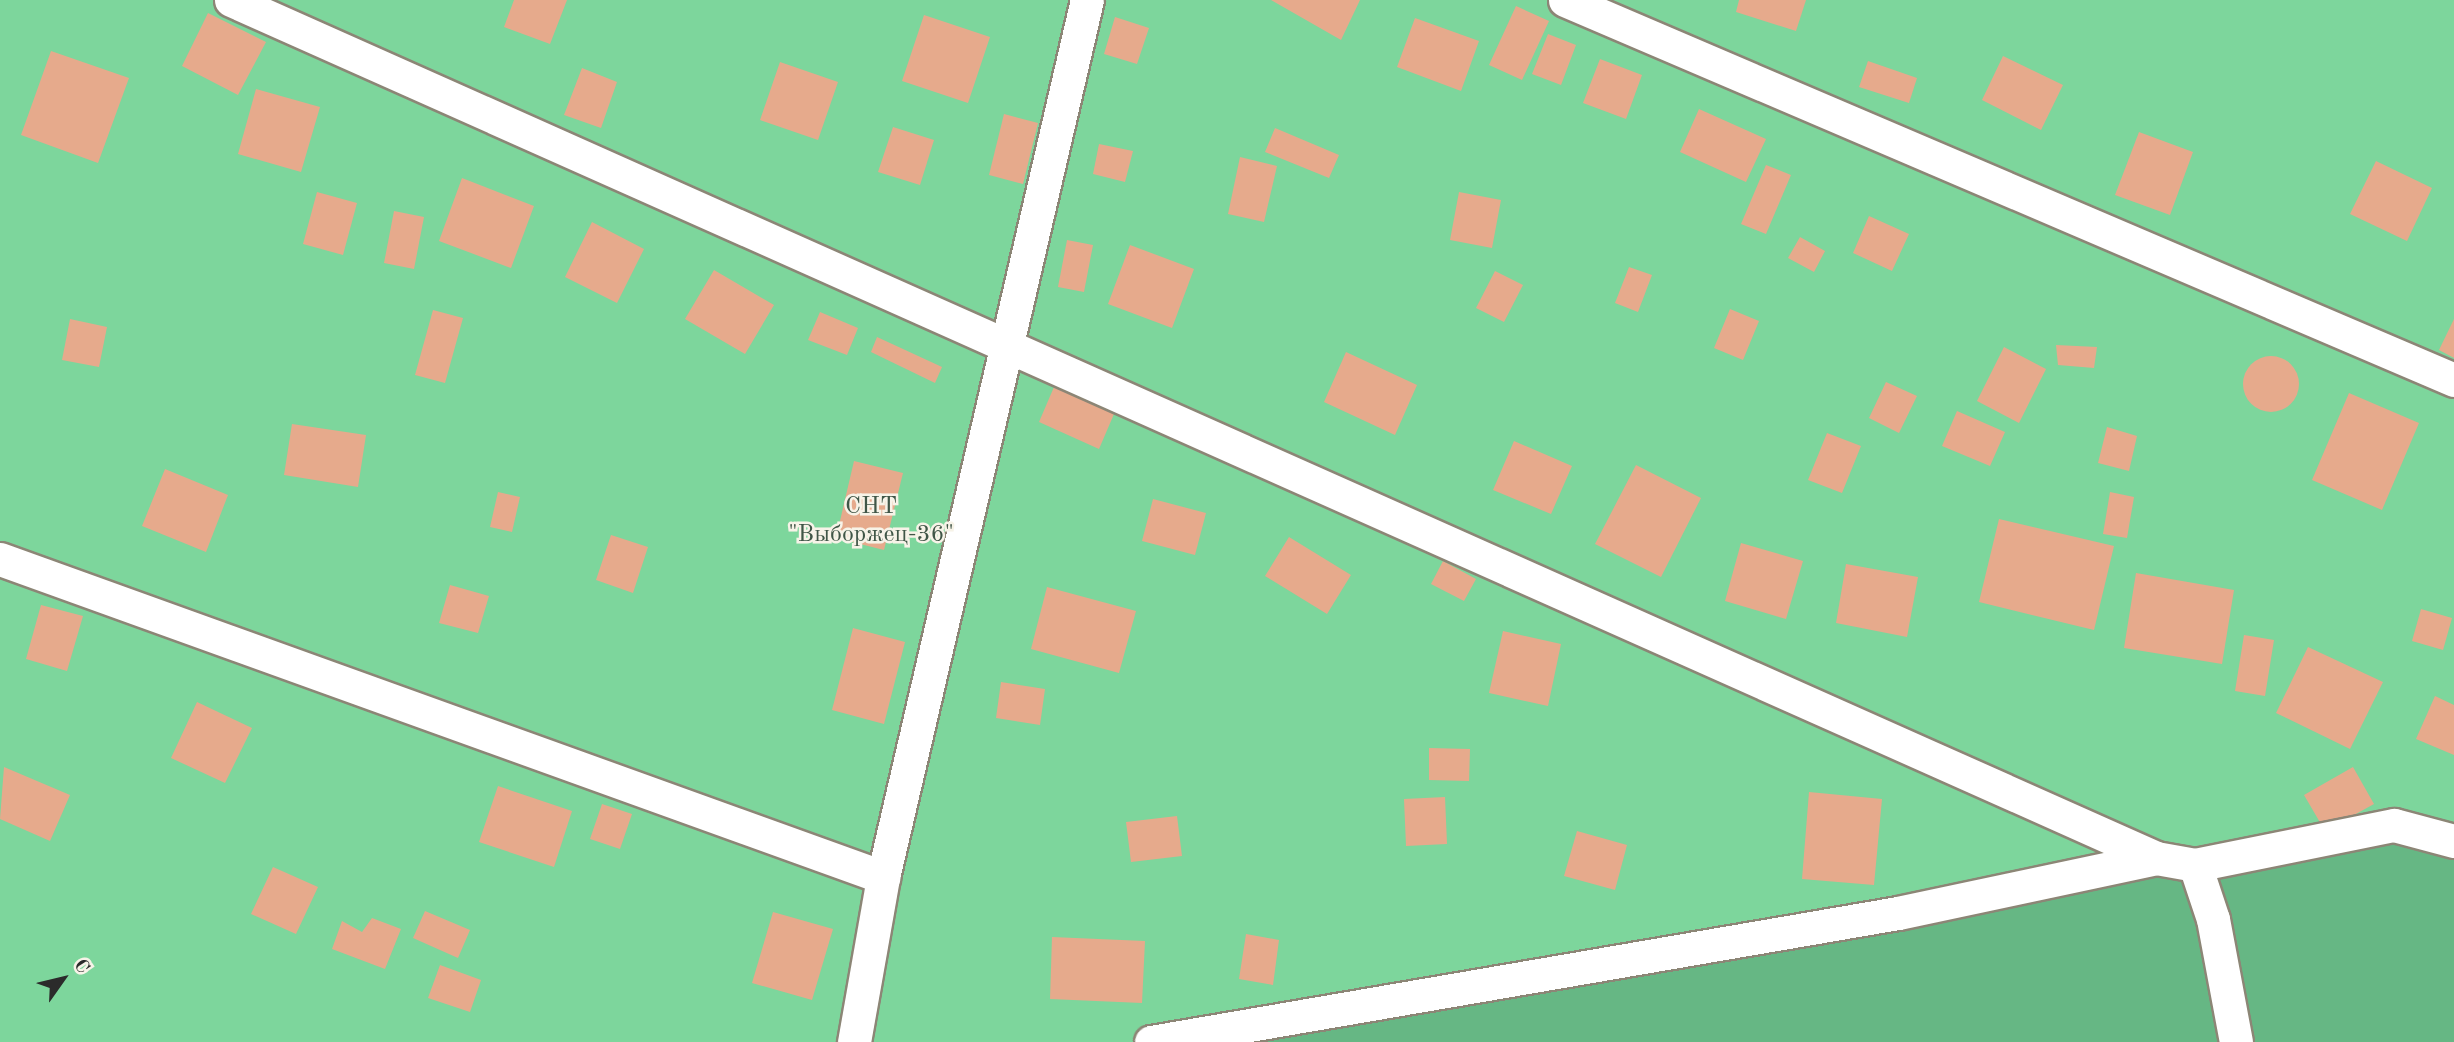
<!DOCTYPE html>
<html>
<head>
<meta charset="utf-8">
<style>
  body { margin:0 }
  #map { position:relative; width:2454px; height:1042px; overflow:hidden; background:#ede0c0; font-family:"Old Standard TT",serif }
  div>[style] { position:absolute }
  .green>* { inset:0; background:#7dd69c }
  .forest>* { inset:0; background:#66b784 }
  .building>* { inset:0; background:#e6aa8c }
  .round { border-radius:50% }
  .roads { filter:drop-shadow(2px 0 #8c8676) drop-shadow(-2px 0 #8c8676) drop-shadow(0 2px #8c8676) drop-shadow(0 -2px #8c8676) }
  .minor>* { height:33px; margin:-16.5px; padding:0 16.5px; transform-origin:16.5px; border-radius:16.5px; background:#fff }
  span { translate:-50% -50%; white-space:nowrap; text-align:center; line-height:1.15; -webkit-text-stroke:5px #f7f3e8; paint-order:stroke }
  .park-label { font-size:24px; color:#405647 }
  .north { position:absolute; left:28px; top:944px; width:70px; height:70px; -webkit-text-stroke:5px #f7f3e8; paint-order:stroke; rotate:56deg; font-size:19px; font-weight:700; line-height:28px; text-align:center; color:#2b2b2b }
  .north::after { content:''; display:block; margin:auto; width:24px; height:32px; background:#2b2b2b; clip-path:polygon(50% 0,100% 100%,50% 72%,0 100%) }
</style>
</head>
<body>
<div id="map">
  <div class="green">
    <div style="clip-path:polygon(0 0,2454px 0,2454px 841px,1148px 1042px,0 1042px)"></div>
  </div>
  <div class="forest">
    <div style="clip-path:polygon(2400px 827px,2454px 841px,2454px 1042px,1148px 1042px)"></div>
  </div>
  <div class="building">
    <div style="clip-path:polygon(514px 0,567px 0,550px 44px,504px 27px)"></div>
    <div style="clip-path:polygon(1271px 0,1360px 0,1341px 40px)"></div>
    <div style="clip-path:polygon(1739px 0,1806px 0,1796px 31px,1736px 12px)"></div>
    <div style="clip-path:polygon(1516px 6px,1549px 21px,1522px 80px,1489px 65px)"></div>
    <div style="clip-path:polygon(208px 13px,266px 42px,238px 95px,182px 66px)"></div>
    <div style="clip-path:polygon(924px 15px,990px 37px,968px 103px,902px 81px)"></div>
    <div style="clip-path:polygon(1115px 17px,1149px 28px,1137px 64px,1104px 54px)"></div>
    <div style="clip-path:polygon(1415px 18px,1479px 41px,1461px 91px,1397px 67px)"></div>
    <div style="clip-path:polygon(1548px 34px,1576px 45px,1561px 85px,1532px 74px)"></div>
    <div style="clip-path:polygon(51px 51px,129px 78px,98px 163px,21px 135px)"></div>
    <div style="clip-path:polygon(2003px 56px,2063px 85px,2041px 130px,1982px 100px)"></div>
    <div style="clip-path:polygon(1600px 59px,1642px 75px,1626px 119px,1583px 103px)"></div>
    <div style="clip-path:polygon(1868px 61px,1917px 78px,1909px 103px,1859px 87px)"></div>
    <div style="clip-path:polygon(780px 62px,838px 82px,818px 140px,760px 120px)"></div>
    <div style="clip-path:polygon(582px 68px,617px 82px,601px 128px,564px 115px)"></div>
    <div style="clip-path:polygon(256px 89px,320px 107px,301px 172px,238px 154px)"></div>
    <div style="clip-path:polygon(1699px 109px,1766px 139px,1746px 182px,1680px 152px)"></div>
    <div style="clip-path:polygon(1004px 114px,1038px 123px,1023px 184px,989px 175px)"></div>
    <div style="clip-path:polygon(893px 127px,934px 140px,920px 185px,878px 172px)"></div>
    <div style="clip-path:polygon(1275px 128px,1339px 155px,1329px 178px,1265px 152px)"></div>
    <div style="clip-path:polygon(2139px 132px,2193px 152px,2170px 215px,2115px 195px)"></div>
    <div style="clip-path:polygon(1099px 144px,1133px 151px,1125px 182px,1093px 174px)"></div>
    <div style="clip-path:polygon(1240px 157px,1277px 166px,1264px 222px,1228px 214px)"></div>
    <div style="clip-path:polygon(2376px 161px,2432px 188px,2407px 241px,2350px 214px)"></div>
    <div style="clip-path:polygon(1766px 165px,1791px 175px,1766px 234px,1741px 224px)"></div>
    <div style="clip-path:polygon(462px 178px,534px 206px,511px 268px,439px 241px)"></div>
    <div style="clip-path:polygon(317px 192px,357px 203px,343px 255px,303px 244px)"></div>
    <div style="clip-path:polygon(1459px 192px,1501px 200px,1492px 248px,1450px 240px)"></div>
    <div style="clip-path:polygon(394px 211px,424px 217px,414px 269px,384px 263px)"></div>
    <div style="clip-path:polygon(1869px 216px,1909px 234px,1892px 271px,1853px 253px)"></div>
    <div style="clip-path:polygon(592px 222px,644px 249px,617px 303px,565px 277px)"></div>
    <div style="clip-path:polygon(1800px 237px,1825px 251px,1814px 272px,1788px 258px)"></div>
    <div style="clip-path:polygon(1067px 240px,1093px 245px,1084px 292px,1058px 287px)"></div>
    <div style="clip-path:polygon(1130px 245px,1194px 269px,1172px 328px,1108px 304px)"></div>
    <div style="clip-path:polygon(1629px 267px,1652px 275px,1638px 312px,1615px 303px)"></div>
    <div style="clip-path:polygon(714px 270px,774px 305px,745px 354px,685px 319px)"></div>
    <div style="clip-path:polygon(1495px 271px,1523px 285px,1504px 322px,1476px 308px)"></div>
    <div style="clip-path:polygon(1730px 309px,1759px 321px,1743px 360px,1714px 348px)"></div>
    <div style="clip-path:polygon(433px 310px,463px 318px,445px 383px,415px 375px)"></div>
    <div style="clip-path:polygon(820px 312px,858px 328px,847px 355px,808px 340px)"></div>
    <div style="clip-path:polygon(70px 319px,107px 327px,99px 367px,62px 360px)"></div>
    <div style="clip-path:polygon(2454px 319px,2454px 358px,2439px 350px)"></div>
    <div style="clip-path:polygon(877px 337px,942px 367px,935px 383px,871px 352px)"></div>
    <div style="clip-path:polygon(2056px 345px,2097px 347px,2094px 368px,2058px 365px)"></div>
    <div style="clip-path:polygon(2004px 347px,2046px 369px,2019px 423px,1977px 401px)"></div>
    <div style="clip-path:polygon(1346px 352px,1417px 385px,1395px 435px,1324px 402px)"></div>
    <div class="round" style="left:2243px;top:356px;width:56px;height:56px"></div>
    <div style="clip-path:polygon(1886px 382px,1917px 396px,1899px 433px,1869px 418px)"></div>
    <div style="clip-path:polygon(1054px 387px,1114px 414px,1099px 449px,1039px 422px)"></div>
    <div style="clip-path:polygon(2349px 393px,2419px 423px,2382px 510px,2312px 480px)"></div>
    <div style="clip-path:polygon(1957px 411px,2005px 432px,1990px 466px,1942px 446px)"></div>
    <div style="clip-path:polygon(292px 424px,366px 435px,358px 487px,284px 475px)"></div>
    <div style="clip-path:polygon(2107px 427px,2137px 436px,2129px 471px,2098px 463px)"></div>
    <div style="clip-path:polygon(1827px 433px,1861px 446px,1842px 493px,1808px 480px)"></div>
    <div style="clip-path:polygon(1514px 441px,1572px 466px,1551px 514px,1493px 490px)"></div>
    <div style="clip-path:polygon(854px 461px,903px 473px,884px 550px,836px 538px)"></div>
    <div style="clip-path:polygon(1636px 465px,1701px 498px,1661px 577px,1595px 544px)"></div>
    <div style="clip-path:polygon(165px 469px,228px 495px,206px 552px,142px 526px)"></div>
    <div style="clip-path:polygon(498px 492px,520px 497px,512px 532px,490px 527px)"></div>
    <div style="clip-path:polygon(2110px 492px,2134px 497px,2127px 538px,2103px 534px)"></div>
    <div style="clip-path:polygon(1153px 499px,1206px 513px,1195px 555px,1142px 541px)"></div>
    <div style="clip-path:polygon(1999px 519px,2114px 546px,2094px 630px,1979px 602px)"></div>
    <div style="clip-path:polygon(611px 535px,648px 547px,633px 593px,596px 580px)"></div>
    <div style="clip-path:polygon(1289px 537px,1351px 575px,1327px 614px,1265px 576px)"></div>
    <div style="clip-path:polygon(1741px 543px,1803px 561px,1786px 619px,1725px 601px)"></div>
    <div style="clip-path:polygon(1443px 561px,1476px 579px,1464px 601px,1431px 584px)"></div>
    <div style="clip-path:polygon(1846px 564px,1918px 577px,1907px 637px,1836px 623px)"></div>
    <div style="clip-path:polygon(2136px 573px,2234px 590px,2222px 664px,2124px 648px)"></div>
    <div style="clip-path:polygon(450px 585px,489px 596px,478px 633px,439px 623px)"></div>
    <div style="clip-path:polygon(1047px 587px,1136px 611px,1119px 673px,1031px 649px)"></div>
    <div style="clip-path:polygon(41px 605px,83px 616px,67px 671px,26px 659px)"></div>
    <div style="clip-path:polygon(2421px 609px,2452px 618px,2443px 650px,2412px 641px)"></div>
    <div style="clip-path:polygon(853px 628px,905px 642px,884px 724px,832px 710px)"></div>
    <div style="clip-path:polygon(1503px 631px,1561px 644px,1548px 706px,1489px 693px)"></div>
    <div style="clip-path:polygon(2244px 635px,2274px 640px,2265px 696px,2235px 691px)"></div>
    <div style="clip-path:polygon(2308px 647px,2383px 682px,2350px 749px,2276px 713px)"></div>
    <div style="clip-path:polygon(1001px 682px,1045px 689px,1040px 725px,996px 718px)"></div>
    <div style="clip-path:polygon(2435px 696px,2454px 705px,2454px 755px,2416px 739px)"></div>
    <div style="clip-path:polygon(197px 702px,252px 728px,225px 783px,171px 758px)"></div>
    <div style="clip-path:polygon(1429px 748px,1470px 749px,1469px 781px,1429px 780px)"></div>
    <div style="clip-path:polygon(4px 767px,70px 795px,50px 841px,0 819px)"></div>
    <div style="clip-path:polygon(2353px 767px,2374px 804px,2325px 831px,2304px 795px)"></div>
    <div style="clip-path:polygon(498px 786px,572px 811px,554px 867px,479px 842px)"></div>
    <div style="clip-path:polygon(1809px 792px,1882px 799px,1874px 885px,1802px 879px)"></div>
    <div style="clip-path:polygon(1445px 797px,1447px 844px,1406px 846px,1404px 799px)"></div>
    <div style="clip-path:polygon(602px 804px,632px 814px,620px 849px,590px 839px)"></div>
    <div style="clip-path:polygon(1177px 816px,1182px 856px,1131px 862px,1126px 822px)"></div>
    <div style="clip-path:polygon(1577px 831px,1627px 845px,1615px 890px,1564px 876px)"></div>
    <div style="clip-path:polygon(273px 867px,318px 887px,296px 934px,251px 914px)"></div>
    <div style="clip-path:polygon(425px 911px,470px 930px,458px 958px,413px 938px)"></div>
    <div style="clip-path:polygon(773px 912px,833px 929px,812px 1000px,752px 983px)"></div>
    <div style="clip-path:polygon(372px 918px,401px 929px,385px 969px,332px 949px,342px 921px,362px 932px)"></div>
    <div style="clip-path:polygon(1246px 934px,1279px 940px,1273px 985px,1239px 979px)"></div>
    <div style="clip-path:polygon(1052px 937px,1145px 941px,1142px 1003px,1050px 999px)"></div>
    <div style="clip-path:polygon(440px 965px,481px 980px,470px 1012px,428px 998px)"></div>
  </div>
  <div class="roads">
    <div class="minor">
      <div style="left:231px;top:0;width:2108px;rotate:24.02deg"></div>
      <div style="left:1565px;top:0;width:967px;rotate:23.14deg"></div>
      <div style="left:0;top:559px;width:939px;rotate:19.81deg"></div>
      <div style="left:2195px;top:865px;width:57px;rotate:71.6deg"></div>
      <div style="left:2213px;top:919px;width:125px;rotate:79.4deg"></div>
      <div style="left:854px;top:1042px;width:168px;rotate:-80deg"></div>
      <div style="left:883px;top:877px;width:900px;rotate:-76.91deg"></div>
      <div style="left:1151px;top:1042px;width:758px;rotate:-9.8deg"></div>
      <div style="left:1898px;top:913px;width:264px;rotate:-12deg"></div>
      <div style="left:2156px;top:858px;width:40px;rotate:10deg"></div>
      <div style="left:2195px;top:865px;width:203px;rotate:-11.4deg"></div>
      <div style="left:2394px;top:825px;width:62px;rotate:14.9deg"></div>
    </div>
  </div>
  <div class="park-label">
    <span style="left:871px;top:522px">СНТ<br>"Выборжец-36"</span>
  </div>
  <div class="north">С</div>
</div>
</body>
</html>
